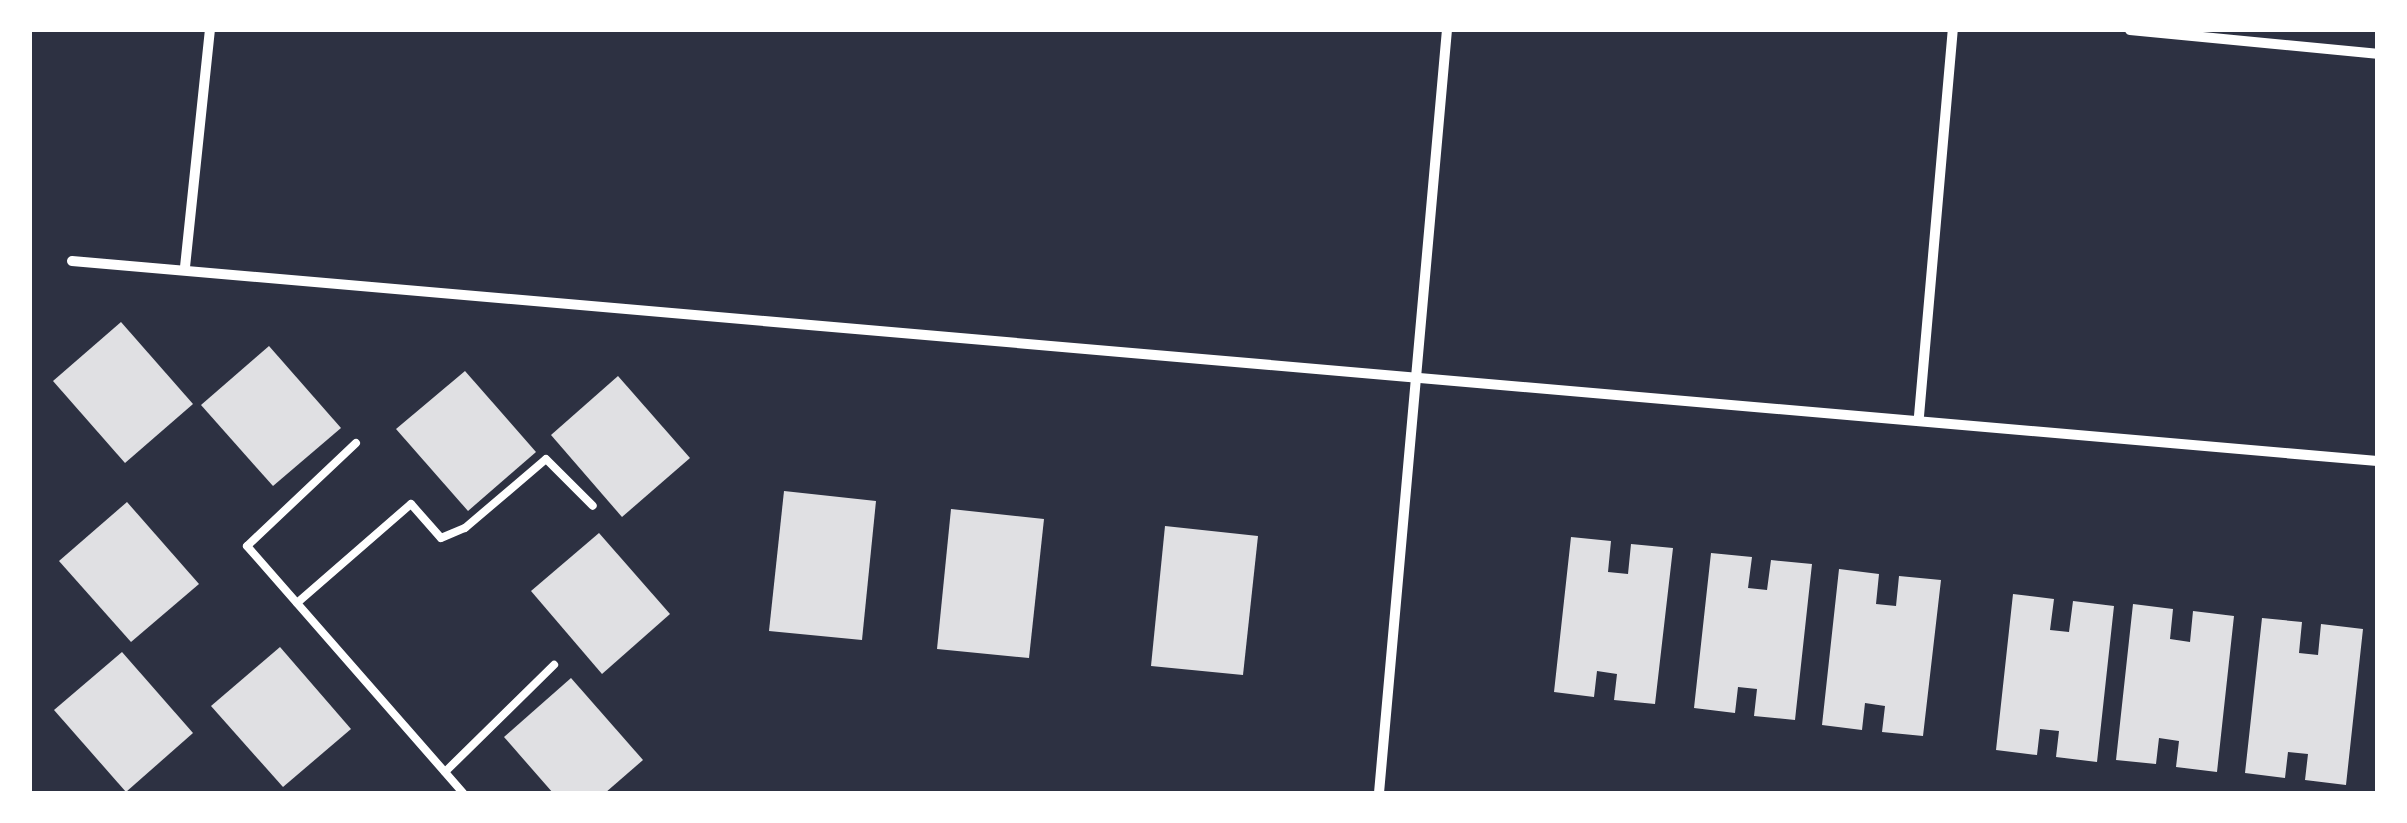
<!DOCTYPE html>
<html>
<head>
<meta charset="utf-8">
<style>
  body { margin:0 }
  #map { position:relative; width:2407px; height:823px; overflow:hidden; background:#2d3142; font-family:Manrope,sans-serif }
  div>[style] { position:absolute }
  .building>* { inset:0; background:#e0e0e3 }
  .service>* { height:8px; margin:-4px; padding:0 4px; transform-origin:4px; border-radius:4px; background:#fff }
  .minor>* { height:10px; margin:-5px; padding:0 5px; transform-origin:5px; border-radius:5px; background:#fff }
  span { translate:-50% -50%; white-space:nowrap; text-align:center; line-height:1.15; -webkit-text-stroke:10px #fff; paint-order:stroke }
  .frame { position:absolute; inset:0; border:32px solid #fff; pointer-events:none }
</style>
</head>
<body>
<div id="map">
  <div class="building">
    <div style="clip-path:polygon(121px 322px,193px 404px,125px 463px,53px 381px)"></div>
    <div style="clip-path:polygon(269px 346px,341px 428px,273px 486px,201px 405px)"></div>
    <div style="clip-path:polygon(465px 371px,536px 452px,468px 511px,396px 429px)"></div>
    <div style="clip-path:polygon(618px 376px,690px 458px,622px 517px,551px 435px)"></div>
    <div style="clip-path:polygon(784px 491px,876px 501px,862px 640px,769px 631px)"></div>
    <div style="clip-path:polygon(127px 502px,199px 584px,131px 642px,59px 561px)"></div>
    <div style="clip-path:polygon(951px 509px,1044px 519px,1029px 658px,937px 649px)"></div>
    <div style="clip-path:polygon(1165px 526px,1258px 536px,1243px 675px,1151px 666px)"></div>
    <div style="clip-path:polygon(599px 533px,670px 614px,602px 674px,531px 591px)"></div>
    <div style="clip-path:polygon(1571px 537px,1611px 541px,1608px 572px,1628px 574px,1631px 544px,1673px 548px,1655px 704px,1614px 700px,1617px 674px,1597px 671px,1594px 697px,1554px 692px)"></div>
    <div style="clip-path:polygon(1711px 553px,1752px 557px,1748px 588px,1767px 590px,1771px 560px,1812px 564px,1795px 720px,1754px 716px,1757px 689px,1738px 687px,1735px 713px,1694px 708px)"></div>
    <div style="clip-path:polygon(1839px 569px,1879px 574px,1876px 604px,1896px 606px,1899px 576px,1941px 580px,1923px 736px,1882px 732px,1885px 706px,1865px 703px,1862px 730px,1822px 725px)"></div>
    <div style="clip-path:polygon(2013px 594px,2054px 599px,2050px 630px,2069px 632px,2073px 601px,2114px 606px,2097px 762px,2056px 757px,2059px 731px,2040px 729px,2037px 755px,1996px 750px)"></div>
    <div style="clip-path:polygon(2133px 604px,2173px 609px,2170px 639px,2190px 642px,2193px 611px,2234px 616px,2217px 772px,2176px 767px,2179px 741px,2159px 738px,2156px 764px,2116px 760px)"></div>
    <div style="clip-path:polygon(2262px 618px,2302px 622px,2299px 653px,2318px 655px,2321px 624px,2363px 629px,2346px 785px,2305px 780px,2308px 754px,2288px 752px,2285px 778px,2245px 773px)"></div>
    <div style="clip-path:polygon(280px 647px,351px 729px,283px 787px,211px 706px)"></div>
    <div style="clip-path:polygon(122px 652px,193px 733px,126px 792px,54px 710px)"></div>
    <div style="clip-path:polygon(571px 678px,643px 760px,605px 793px,553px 793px,504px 737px)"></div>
  </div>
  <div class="service">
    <div style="left:356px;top:443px;width:150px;rotate:136.6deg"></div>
    <div style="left:247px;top:546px;width:328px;rotate:48.8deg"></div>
    <div style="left:297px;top:603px;width:151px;rotate:-41deg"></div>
    <div style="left:411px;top:504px;width:45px;rotate:48.6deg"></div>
    <div style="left:441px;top:538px;width:26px;rotate:-23deg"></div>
    <div style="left:465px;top:528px;width:106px;rotate:-40.4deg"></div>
    <div style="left:546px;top:459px;width:66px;rotate:45deg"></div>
    <div style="left:445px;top:772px;width:153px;rotate:-44.5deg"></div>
  </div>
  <div class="minor">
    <div style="left:2130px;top:30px;width:248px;rotate:5.5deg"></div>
    <div style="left:72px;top:261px;width:2314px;rotate:4.96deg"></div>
    <div style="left:185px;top:267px;width:238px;rotate:-84deg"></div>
    <div style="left:1919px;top:416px;width:387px;rotate:-85deg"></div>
    <div style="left:1379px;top:793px;width:766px;rotate:-84.91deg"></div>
  </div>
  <div class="frame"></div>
</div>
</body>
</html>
